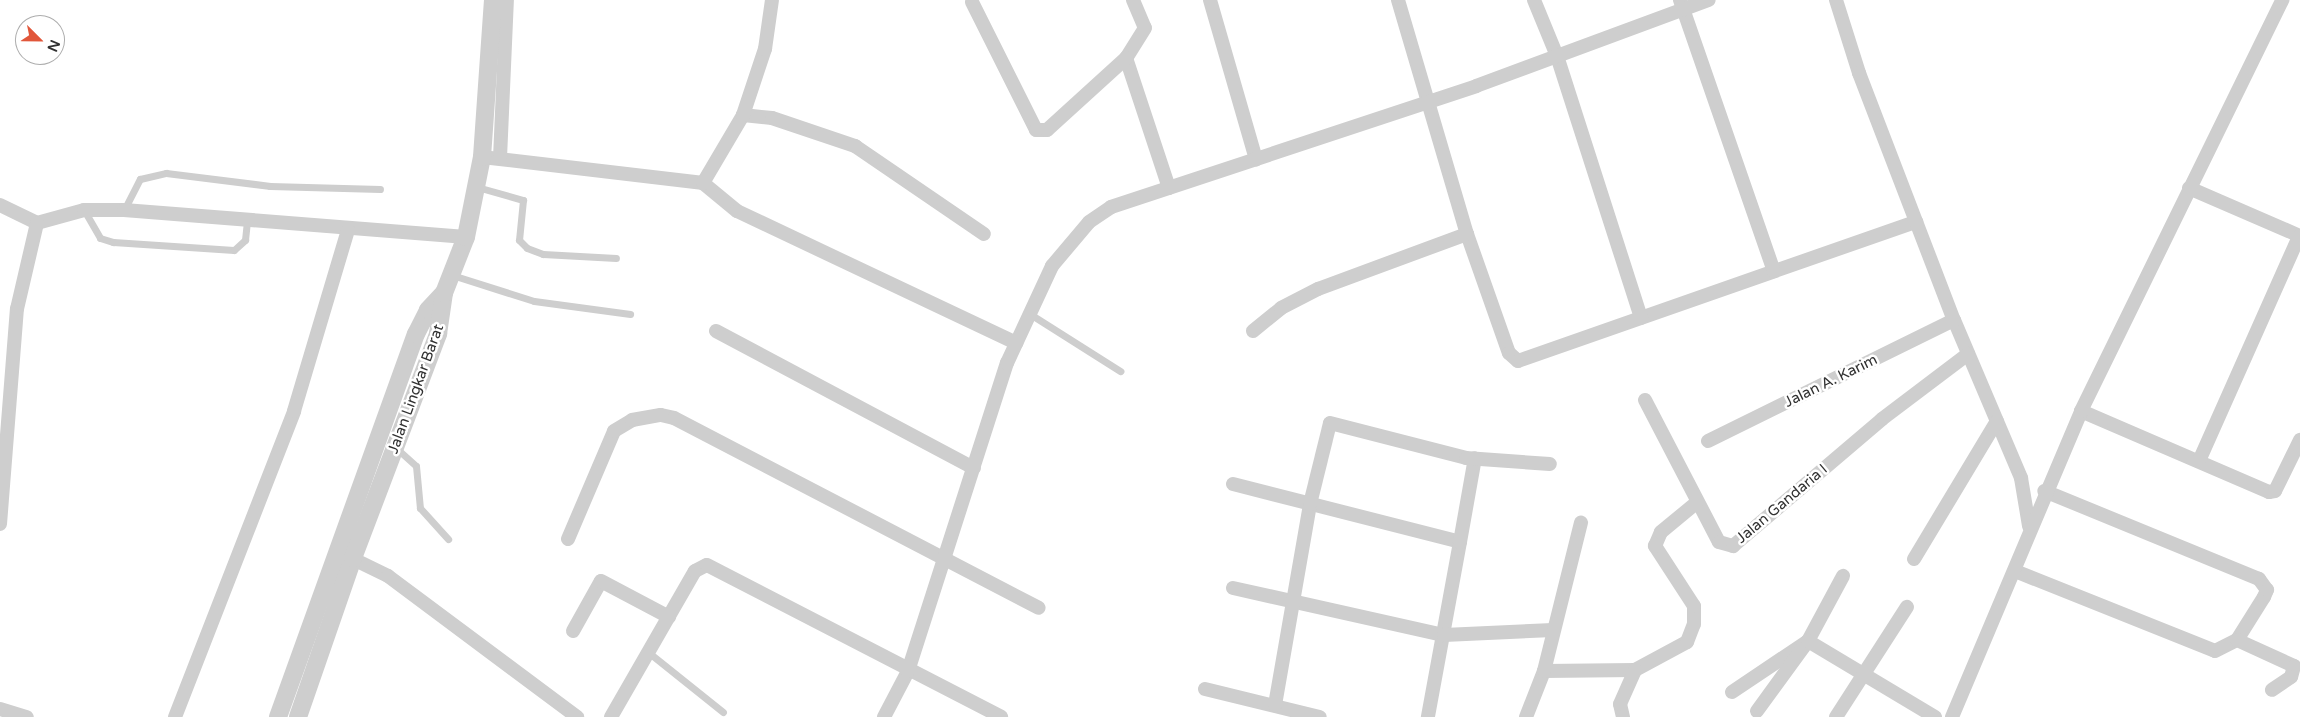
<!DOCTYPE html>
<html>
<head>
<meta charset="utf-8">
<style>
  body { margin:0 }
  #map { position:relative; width:2300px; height:717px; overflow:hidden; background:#fff; font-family:"Varela Round",sans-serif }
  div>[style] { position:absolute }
  .service>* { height:7px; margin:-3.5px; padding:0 3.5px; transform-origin:3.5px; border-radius:3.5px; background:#cecece }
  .minor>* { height:14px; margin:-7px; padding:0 7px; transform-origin:7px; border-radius:7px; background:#cecece }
  .tertiary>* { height:18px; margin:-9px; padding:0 9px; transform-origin:9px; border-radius:9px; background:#cecece }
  span { translate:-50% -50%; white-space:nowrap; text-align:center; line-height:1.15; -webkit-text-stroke:5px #fff; paint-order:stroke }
  .street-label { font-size:15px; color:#313131 }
  .north { position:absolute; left:15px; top:15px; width:50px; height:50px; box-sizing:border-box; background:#fff; border:1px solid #adadad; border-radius:50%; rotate:113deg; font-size:14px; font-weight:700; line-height:20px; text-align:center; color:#313131 }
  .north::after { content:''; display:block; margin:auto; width:18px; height:22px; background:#e1563a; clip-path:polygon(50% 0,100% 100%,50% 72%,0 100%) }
</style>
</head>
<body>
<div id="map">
  <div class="service">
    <div style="left:477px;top:187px;width:48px;rotate:15.8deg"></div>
    <div style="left:523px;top:200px;width:40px;rotate:95.7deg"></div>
    <div style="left:519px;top:240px;width:11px;rotate:45deg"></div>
    <div style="left:527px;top:248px;width:17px;rotate:21deg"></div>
    <div style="left:543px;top:254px;width:73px;rotate:3.1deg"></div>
    <div style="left:84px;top:210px;width:32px;rotate:60deg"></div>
    <div style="left:100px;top:238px;width:14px;rotate:17deg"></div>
    <div style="left:113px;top:242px;width:121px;rotate:3.8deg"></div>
    <div style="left:234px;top:250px;width:15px;rotate:-42deg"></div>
    <div style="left:245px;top:240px;width:19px;rotate:-84deg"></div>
    <div style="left:124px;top:210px;width:35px;rotate:-63deg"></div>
    <div style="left:140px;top:179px;width:27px;rotate:-13deg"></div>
    <div style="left:166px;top:173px;width:105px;rotate:7.1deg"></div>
    <div style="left:270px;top:186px;width:110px;rotate:1.6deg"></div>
    <div style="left:452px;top:275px;width:86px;rotate:17.6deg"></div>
    <div style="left:534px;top:301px;width:97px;rotate:7.7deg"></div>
    <div style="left:1030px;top:314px;width:107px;rotate:32.3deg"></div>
    <div style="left:395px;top:447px;width:28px;rotate:42deg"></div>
    <div style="left:416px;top:466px;width:42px;rotate:84.6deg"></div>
    <div style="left:420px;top:508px;width:42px;rotate:47.9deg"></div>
    <div style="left:648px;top:652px;width:96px;rotate:38.7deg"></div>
  </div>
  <div class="minor">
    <div style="left:1133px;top:0;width:30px;rotate:67deg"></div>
    <div style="left:1145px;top:28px;width:36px;rotate:122deg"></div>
    <div style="left:1126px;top:58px;width:137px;rotate:71.7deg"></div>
    <div style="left:1210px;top:0;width:166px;rotate:73.9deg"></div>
    <div style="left:1398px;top:0;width:244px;rotate:73.6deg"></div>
    <div style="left:1467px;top:234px;width:126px;rotate:70.6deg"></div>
    <div style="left:1509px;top:353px;width:12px;rotate:42deg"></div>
    <div style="left:1518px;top:361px;width:422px;rotate:-19.3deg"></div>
    <div style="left:1534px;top:0;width:61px;rotate:67.7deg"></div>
    <div style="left:1557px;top:56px;width:275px;rotate:72.2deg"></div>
    <div style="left:1680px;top:0;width:287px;rotate:70.9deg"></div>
    <div style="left:1836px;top:0;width:77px;rotate:72.5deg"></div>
    <div style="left:1859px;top:73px;width:265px;rotate:69deg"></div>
    <div style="left:1954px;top:320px;width:172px;rotate:67deg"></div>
    <div style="left:2021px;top:478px;width:49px;rotate:80.5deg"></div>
    <div style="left:972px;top:2px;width:143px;rotate:63.4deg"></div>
    <div style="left:1036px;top:130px;width:11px"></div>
    <div style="left:1047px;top:130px;width:107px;rotate:-42.3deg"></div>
    <div style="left:743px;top:115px;width:29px;rotate:6deg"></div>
    <div style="left:772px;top:118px;width:88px;rotate:18.6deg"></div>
    <div style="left:855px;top:146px;width:156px;rotate:34.3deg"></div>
    <div style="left:482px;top:157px;width:223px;rotate:6.7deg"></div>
    <div style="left:703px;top:183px;width:44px;rotate:39.5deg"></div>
    <div style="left:737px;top:211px;width:309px;rotate:25.3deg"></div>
    <div style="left:500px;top:158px;width:158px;rotate:-87.5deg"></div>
    <div style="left:703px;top:183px;width:79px;rotate:-59.5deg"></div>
    <div style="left:743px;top:115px;width:70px;rotate:-71.6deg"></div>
    <div style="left:765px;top:49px;width:49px;rotate:-81.9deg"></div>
    <div style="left:2189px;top:188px;width:121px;rotate:23.4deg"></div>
    <div style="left:0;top:205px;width:41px;rotate:25.9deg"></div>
    <div style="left:37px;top:223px;width:49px;rotate:-15.5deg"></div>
    <div style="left:84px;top:210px;width:40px"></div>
    <div style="left:124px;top:210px;width:343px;rotate:4.5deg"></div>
    <div style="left:716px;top:331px;width:292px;rotate:28deg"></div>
    <div style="left:1253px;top:331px;width:36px;rotate:-39deg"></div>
    <div style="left:1281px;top:308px;width:42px;rotate:-27.2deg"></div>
    <div style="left:1318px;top:289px;width:159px;rotate:-20.3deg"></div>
    <div style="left:1645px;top:400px;width:160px;rotate:62.5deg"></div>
    <div style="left:1719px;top:542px;width:15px;rotate:16deg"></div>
    <div style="left:1733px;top:546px;width:196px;rotate:-40.4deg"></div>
    <div style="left:1882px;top:419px;width:108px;rotate:-37.1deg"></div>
    <div style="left:2081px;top:411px;width:205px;rotate:23.3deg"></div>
    <div style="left:2269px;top:492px;width:6px;rotate:-9deg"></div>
    <div style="left:2275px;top:491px;width:57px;rotate:-63.9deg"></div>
    <div style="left:1708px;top:441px;width:274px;rotate:-26.2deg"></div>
    <div style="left:2199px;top:461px;width:246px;rotate:-66deg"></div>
    <div style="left:1233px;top:484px;width:234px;rotate:14.3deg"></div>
    <div style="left:1460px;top:542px;width:178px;rotate:100.4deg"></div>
    <div style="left:0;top:524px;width:216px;rotate:-85.5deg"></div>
    <div style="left:17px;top:309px;width:88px;rotate:-76.9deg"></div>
    <div style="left:568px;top:539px;width:117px;rotate:-66.9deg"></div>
    <div style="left:614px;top:431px;width:21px;rotate:-31deg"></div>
    <div style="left:632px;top:420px;width:29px;rotate:-10deg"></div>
    <div style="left:661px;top:415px;width:13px;rotate:13deg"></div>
    <div style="left:674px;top:418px;width:411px;rotate:27.5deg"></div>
    <div style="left:1460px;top:542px;width:85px;rotate:-79.9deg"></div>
    <div style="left:345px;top:555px;width:48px;rotate:26deg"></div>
    <div style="left:388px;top:576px;width:236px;rotate:36.7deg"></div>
    <div style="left:1914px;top:559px;width:161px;rotate:-59deg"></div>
    <div style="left:2015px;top:571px;width:215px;rotate:21.8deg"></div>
    <div style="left:2215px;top:651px;width:25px;rotate:-27deg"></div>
    <div style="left:2237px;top:640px;width:51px;rotate:-57.9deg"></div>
    <div style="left:2264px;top:597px;width:8px;rotate:-67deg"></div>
    <div style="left:2267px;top:590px;width:14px;rotate:-126deg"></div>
    <div style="left:2259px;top:579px;width:232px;rotate:-157.7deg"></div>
    <div style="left:1233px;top:588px;width:216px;rotate:12.6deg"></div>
    <div style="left:1444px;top:635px;width:109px;rotate:-2.6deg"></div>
    <div style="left:573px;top:631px;width:57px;rotate:-60.8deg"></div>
    <div style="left:601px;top:581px;width:77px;rotate:27.9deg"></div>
    <div style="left:2237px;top:640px;width:63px;rotate:24.5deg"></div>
    <div style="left:2294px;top:666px;width:11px;rotate:105deg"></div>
    <div style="left:2291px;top:677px;width:23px;rotate:146deg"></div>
    <div style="left:1544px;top:671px;width:91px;rotate:-0.6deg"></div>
    <div style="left:1635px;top:670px;width:59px;rotate:-28.3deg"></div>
    <div style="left:1687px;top:642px;width:19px;rotate:-69deg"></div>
    <div style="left:1694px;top:624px;width:18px;rotate:-90deg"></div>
    <div style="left:1694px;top:606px;width:72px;rotate:-123deg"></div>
    <div style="left:1655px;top:546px;width:15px;rotate:-67deg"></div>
    <div style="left:1661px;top:532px;width:45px;rotate:-39.6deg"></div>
    <div style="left:1205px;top:689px;width:118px;rotate:13.7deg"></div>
    <div style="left:1732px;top:692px;width:92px;rotate:-33.9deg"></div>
    <div style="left:1808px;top:641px;width:74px;rotate:-61.7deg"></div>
    <div style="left:1275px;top:705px;width:204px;rotate:-80.1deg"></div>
    <div style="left:1310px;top:504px;width:83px;rotate:-76.1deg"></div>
    <div style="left:1330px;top:423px;width:140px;rotate:14.4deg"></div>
    <div style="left:1466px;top:458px;width:84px;rotate:4.1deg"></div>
    <div style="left:0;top:709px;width:28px;rotate:17deg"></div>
    <div style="left:1757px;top:711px;width:87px;rotate:-53.9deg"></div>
    <div style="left:1808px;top:641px;width:148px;rotate:30.9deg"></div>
    <div style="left:175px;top:717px;width:328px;rotate:-68.7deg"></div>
    <div style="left:294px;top:411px;width:189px;rotate:-73.4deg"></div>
    <div style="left:611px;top:717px;width:168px;rotate:-60.1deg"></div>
    <div style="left:695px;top:571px;width:13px;rotate:-27deg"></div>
    <div style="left:707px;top:565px;width:331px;rotate:27.3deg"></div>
    <div style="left:884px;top:717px;width:52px;rotate:-62.4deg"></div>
    <div style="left:908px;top:671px;width:324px;rotate:-72.2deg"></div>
    <div style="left:1007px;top:363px;width:107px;rotate:-65.1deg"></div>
    <div style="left:1052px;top:266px;width:57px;rotate:-49.9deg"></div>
    <div style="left:1089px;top:222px;width:27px;rotate:-34deg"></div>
    <div style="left:1111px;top:207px;width:385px;rotate:-18.3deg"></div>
    <div style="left:1476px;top:86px;width:248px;rotate:-20.3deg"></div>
    <div style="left:1526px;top:717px;width:49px;rotate:-68.6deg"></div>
    <div style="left:1544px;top:671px;width:153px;rotate:-76deg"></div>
    <div style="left:1623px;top:717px;width:13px;rotate:-103deg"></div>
    <div style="left:1620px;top:704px;width:37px;rotate:-66deg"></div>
    <div style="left:1836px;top:717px;width:131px;rotate:-57.2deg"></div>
    <div style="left:1952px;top:717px;width:332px;rotate:-67.1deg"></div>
    <div style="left:2081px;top:411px;width:458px;rotate:-63.9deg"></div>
  </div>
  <div class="tertiary">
    <div style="left:278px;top:717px;width:407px;rotate:-70.2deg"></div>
    <div style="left:416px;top:334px;width:27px;rotate:-63deg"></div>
    <div style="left:428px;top:310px;width:23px;rotate:-47deg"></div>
    <div style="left:298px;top:717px;width:168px;rotate:-70.9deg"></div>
    <div style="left:353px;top:558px;width:240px;rotate:-69.2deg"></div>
    <div style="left:438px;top:334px;width:41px;rotate:-81.7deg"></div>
    <div style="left:444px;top:293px;width:60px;rotate:-68.6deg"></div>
    <div style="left:466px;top:237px;width:82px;rotate:-78.7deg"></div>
    <div style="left:482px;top:157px;width:157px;rotate:-86deg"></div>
  </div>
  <div class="street-label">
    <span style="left:1831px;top:381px;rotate:-26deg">Jalan A. Karim</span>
    <span style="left:416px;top:389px;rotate:-70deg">Jalan Lingkar Barat</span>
    <span style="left:1782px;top:504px;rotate:-40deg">Jalan Gandaria I</span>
  </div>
  <div class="north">N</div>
</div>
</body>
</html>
